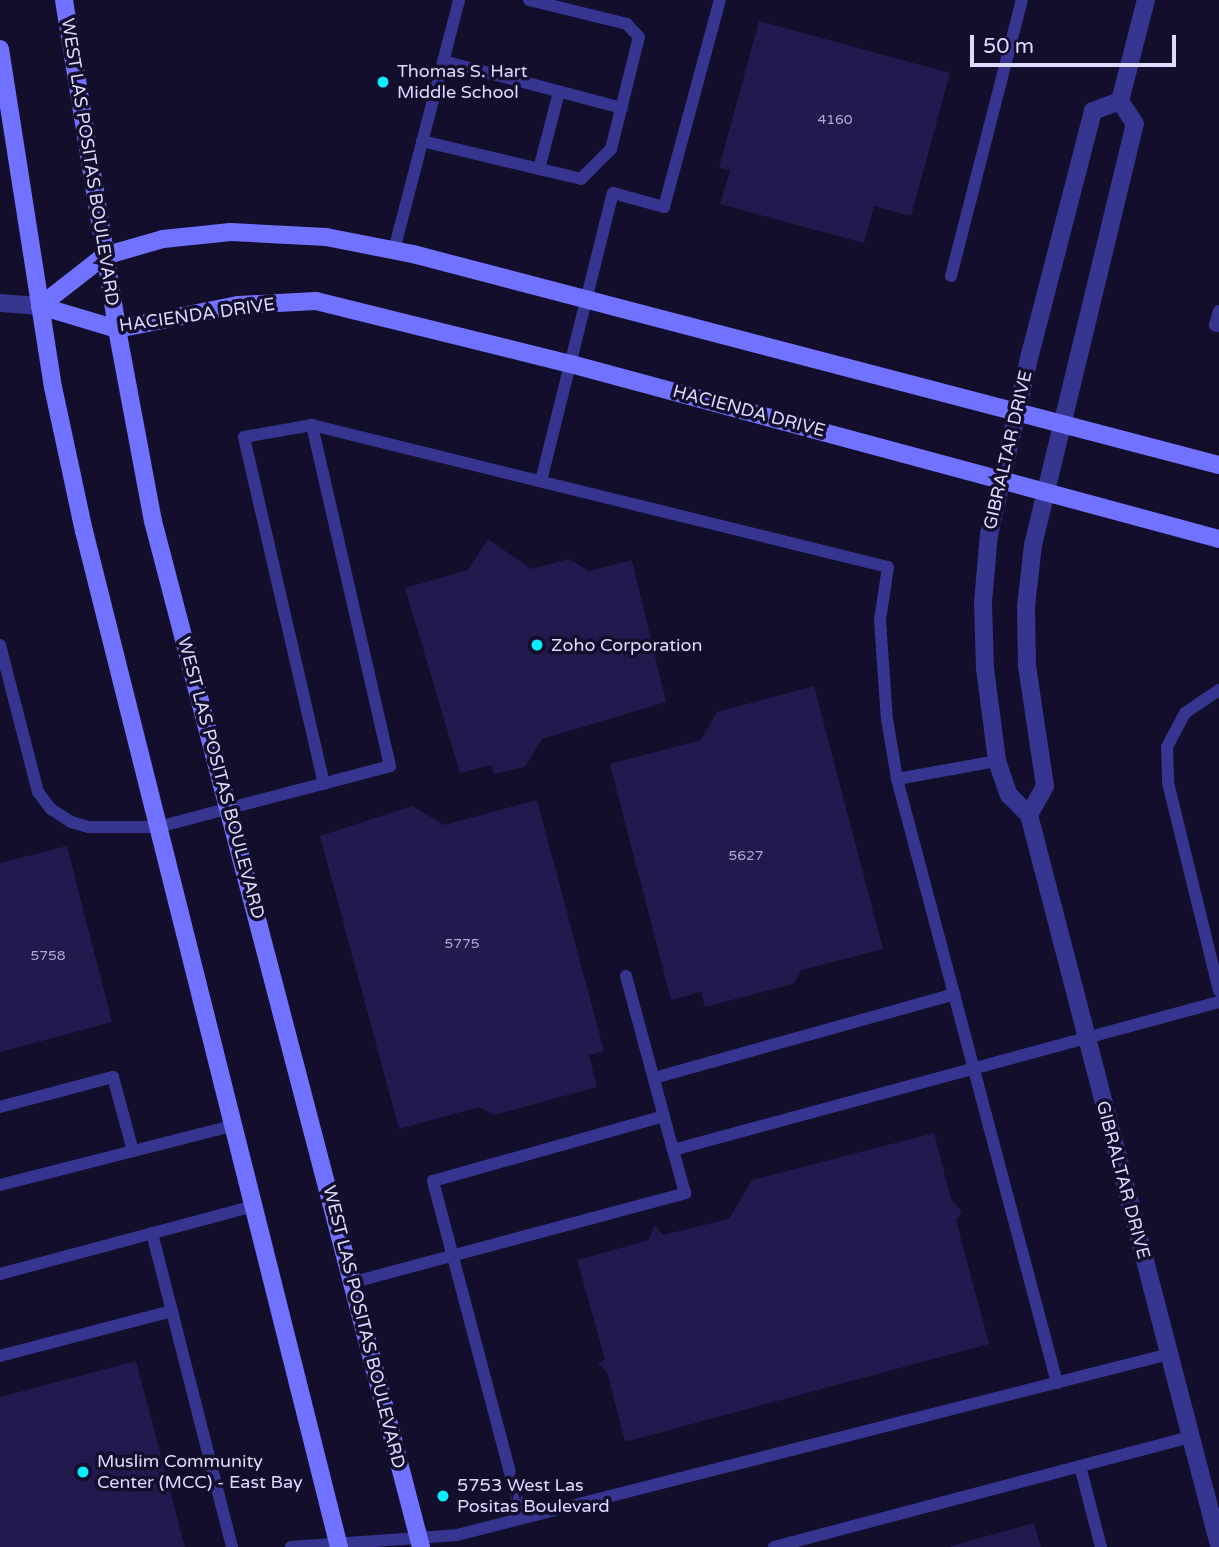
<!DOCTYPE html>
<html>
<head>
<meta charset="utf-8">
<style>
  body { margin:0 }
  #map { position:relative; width:1219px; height:1547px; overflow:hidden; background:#130e2c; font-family:"Varela Round",sans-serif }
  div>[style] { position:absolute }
  .building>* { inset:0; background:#22194f }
  .service>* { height:12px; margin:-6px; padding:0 6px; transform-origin:6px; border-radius:6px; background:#363590 }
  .minor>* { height:18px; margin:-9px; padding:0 9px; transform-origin:9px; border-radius:9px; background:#363590 }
  .tertiary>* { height:18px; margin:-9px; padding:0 9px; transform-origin:9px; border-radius:9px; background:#363590 }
  .secondary>* { height:18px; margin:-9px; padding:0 9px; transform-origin:9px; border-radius:9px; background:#7172ff }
  .dots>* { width:19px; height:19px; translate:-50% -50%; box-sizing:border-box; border:4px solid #130e2c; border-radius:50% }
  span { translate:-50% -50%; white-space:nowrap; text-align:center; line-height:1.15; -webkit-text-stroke:7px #130e2c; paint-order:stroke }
  .number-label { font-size:14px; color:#aeaad3 }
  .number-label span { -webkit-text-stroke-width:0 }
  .poi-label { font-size:18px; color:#dddaff }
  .left { translate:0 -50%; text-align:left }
  .street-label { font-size:18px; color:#dddaff }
  .scale { position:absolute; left:970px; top:35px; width:206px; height:32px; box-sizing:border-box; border:4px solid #dddaff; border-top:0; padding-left:9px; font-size:21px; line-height:24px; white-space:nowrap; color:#dddaff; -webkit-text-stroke:5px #130e2c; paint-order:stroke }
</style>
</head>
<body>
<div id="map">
  <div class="building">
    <div style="clip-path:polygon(759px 21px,950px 73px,911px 216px,874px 206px,864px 243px,720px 204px,730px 170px,719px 168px)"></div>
    <div style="clip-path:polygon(488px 539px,531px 569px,569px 559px,589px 571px,632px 560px,666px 702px,542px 739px,525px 767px,494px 774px,491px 765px,460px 773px,405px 588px,468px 570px)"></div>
    <div style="clip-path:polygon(814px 686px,883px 949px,802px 970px,793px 984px,705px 1007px,701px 992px,671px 1000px,610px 764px,701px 740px,717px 712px)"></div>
    <div style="clip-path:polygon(537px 800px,604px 1051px,589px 1055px,597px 1087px,494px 1115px,479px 1107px,399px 1129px,320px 836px,412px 806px,444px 825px)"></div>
    <div style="clip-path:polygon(67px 846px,112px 1022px,0 1052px,0 863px)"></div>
    <div style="clip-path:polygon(934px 1133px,951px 1199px,962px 1211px,956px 1220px,989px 1344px,625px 1442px,607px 1372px,598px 1364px,605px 1359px,577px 1260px,649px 1240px,654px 1225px,663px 1235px,729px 1219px,752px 1180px)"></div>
    <div style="clip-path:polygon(136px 1361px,185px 1547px,0 1547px,0 1397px)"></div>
    <div style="clip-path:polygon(1034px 1523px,1041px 1547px,951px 1547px,951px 1546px)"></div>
  </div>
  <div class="service">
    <div style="left:443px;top:61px;width:185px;rotate:14.7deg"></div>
    <div style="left:422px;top:141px;width:163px;rotate:13.4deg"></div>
    <div style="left:581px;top:179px;width:42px;rotate:-45deg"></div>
    <div style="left:611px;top:149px;width:115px;rotate:-76deg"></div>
    <div style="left:639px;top:37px;width:18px;rotate:-133deg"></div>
    <div style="left:627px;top:24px;width:101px;rotate:-166.2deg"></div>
    <div style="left:539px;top:169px;width:80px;rotate:-75.4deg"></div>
    <div style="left:394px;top:250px;width:258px;rotate:-75.4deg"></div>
    <div style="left:951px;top:276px;width:285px;rotate:-75.6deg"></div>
    <div style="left:1219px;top:311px;width:15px;rotate:106deg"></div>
    <div style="left:1215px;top:325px;width:4px;rotate:14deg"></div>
    <div style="left:541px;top:481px;width:297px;rotate:-76deg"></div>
    <div style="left:613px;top:193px;width:53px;rotate:15.4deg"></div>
    <div style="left:664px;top:207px;width:214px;rotate:-74.9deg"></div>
    <div style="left:0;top:645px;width:152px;rotate:75.5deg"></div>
    <div style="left:38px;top:792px;width:21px;rotate:53deg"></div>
    <div style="left:51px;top:809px;width:24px;rotate:33deg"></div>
    <div style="left:71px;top:822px;width:19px;rotate:16deg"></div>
    <div style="left:89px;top:827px;width:69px"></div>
    <div style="left:158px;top:827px;width:240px;rotate:-14.7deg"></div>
    <div style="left:390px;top:766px;width:350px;rotate:-102.9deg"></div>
    <div style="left:1219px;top:690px;width:41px;rotate:145.9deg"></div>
    <div style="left:1185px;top:713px;width:38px;rotate:118deg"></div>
    <div style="left:1167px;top:747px;width:36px;rotate:88deg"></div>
    <div style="left:1168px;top:783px;width:214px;rotate:76.2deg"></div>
    <div style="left:897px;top:779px;width:102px;rotate:-10.2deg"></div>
    <div style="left:324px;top:784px;width:356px;rotate:-103deg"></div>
    <div style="left:244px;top:437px;width:69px;rotate:-10deg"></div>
    <div style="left:312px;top:425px;width:593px;rotate:13.85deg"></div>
    <div style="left:888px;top:567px;width:54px;rotate:98.6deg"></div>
    <div style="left:880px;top:620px;width:99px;rotate:86deg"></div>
    <div style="left:887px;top:719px;width:61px;rotate:80.5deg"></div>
    <div style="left:897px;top:779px;width:625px;rotate:75.16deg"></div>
    <div style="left:626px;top:976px;width:180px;rotate:74.9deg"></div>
    <div style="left:654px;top:1078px;width:312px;rotate:-15.6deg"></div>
    <div style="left:0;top:1107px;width:117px;rotate:-14.9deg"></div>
    <div style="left:113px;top:1077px;width:77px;rotate:74.9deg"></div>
    <div style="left:0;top:1185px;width:239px;rotate:-14.3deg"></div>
    <div style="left:152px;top:1233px;width:324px;rotate:75.7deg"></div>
    <div style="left:0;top:1274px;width:262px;rotate:-15deg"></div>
    <div style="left:354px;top:1282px;width:343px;rotate:-15deg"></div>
    <div style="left:685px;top:1193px;width:45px;rotate:-105.6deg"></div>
    <div style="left:673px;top:1150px;width:566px;rotate:-15.17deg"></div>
    <div style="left:0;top:1356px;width:178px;rotate:-14.7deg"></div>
    <div style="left:1080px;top:1466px;width:84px;rotate:75.5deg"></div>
    <div style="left:522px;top:1518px;width:349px;rotate:-104.8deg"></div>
    <div style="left:433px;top:1181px;width:240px;rotate:-15.7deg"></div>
    <div style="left:291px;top:1547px;width:166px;rotate:-4.1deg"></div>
    <div style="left:457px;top:1535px;width:735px;rotate:-14.26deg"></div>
    <div style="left:774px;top:1547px;width:431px;rotate:-14.8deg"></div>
  </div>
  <div class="minor">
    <div style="left:0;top:303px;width:40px;rotate:4.3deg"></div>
  </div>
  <div class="tertiary">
    <div style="left:1120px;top:101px;width:29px;rotate:160deg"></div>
    <div style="left:1093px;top:111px;width:251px;rotate:104.5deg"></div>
    <div style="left:1030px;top:354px;width:185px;rotate:102.8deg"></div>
    <div style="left:989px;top:534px;width:68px;rotate:95deg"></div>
    <div style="left:983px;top:602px;width:66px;rotate:88.3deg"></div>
    <div style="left:985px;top:668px;width:94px;rotate:82.6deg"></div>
    <div style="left:997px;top:761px;width:36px;rotate:71deg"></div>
    <div style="left:1009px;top:795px;width:28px;rotate:45deg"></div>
    <div style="left:1029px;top:815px;width:754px;rotate:75.41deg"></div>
    <div style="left:1029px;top:815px;width:33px;rotate:-61deg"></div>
    <div style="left:1045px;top:786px;width:121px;rotate:-98.5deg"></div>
    <div style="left:1027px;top:666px;width:59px;rotate:-91deg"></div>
    <div style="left:1026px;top:607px;width:62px;rotate:-83.6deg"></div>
    <div style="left:1033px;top:545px;width:433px;rotate:-76.4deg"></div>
    <div style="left:1135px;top:124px;width:27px;rotate:-123deg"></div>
    <div style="left:1120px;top:101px;width:104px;rotate:-75.6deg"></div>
  </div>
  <div class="secondary">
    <div style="left:64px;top:0;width:333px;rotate:80.8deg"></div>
    <div style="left:117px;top:329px;width:195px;rotate:79.4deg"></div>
    <div style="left:153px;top:521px;width:1060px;rotate:75.36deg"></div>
    <div style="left:0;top:49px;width:342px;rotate:81.1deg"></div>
    <div style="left:53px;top:387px;width:147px;rotate:77.9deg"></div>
    <div style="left:84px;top:531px;width:1048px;rotate:75.91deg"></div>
    <div style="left:40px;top:306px;width:81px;rotate:-38deg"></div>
    <div style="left:104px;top:256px;width:61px;rotate:-16.1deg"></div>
    <div style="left:163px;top:239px;width:68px;rotate:-5.9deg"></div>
    <div style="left:231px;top:232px;width:95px;rotate:3deg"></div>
    <div style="left:326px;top:237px;width:89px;rotate:11.1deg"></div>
    <div style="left:413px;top:254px;width:833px;rotate:14.67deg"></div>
    <div style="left:40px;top:306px;width:80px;rotate:16.6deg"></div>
    <div style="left:117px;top:329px;width:123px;rotate:-11.2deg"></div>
    <div style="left:238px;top:305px;width:78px;rotate:-2.9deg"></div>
    <div style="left:316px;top:301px;width:263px;rotate:13.9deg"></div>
    <div style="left:571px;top:364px;width:671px;rotate:15.11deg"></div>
  </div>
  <div class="dots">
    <div style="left:383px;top:82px;background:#06eeff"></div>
    <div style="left:537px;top:645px;background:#06eeff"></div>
    <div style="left:83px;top:1472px;background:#06eeff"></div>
    <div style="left:443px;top:1496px;background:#06eeff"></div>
  </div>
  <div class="number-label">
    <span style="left:835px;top:120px">4160</span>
    <span style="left:746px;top:856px">5627</span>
    <span style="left:462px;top:944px">5775</span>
    <span style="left:48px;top:956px">5758</span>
  </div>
  <div class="poi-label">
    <span class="left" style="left:397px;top:82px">Thomas S. Hart<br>Middle School</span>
    <span class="left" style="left:551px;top:645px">Zoho Corporation</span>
    <span class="left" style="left:97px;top:1472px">Muslim Community<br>Center (MCC) - East Bay</span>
    <span class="left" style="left:457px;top:1496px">5753 West Las<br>Positas Boulevard</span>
  </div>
  <div class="street-label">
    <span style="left:90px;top:162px;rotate:81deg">WEST LAS POSITAS BOULEVARD</span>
    <span style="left:197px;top:315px;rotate:-8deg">HACIENDA DRIVE</span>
    <span style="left:749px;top:411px;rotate:15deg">HACIENDA DRIVE</span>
    <span style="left:1008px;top:450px;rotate:-77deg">GIBRALTAR DRIVE</span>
    <span style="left:221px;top:778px;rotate:75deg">WEST LAS POSITAS BOULEVARD</span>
    <span style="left:1123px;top:1180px;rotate:75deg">GIBRALTAR DRIVE</span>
    <span style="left:364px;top:1327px;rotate:76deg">WEST LAS POSITAS BOULEVARD</span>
  </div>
  <div class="scale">50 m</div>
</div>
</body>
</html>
